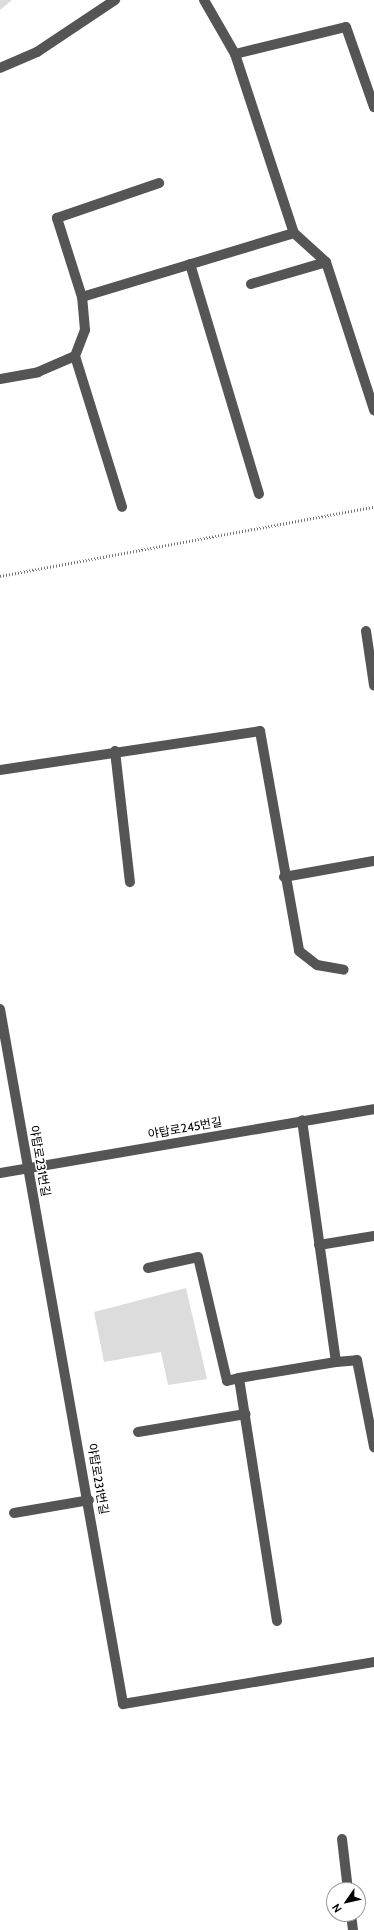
<!DOCTYPE html>
<html>
<head>
<meta charset="utf-8">
<style>
  body { margin:0 }
  #map { position:relative; width:374px; height:1930px; overflow:hidden; background:#fff; font-family:Cabin,"Noto Sans KR",sans-serif }
  div>[style] { position:absolute }
  .green>* { inset:0; background:#dcdcdc }
  .path>* { height:2.5px; margin-top:-1.25px; transform-origin:0; background:repeating-linear-gradient(90deg,#777 0 1px,transparent 0 3px) }
  .minor>* { height:10px; margin:-5px; padding:0 5px; transform-origin:5px; border-radius:5px; background:#555 }
  span { translate:-50% -50%; white-space:nowrap; text-align:center; line-height:1.15; -webkit-text-stroke:3px #fff; paint-order:stroke }
  .street-label { font-size:12px; color:#000 }
  .north { position:absolute; left:326px; top:1882px; width:40px; height:40px; box-sizing:border-box; background:#fff; border:1px solid #999; border-radius:50%; rotate:236deg; font-size:11px; font-weight:700; line-height:16px; text-align:center; color:#000 }
  .north::after { content:''; display:block; margin:auto; width:14px; height:18px; background:#000; clip-path:polygon(50% 0,100% 100%,50% 72%,0 100%) }
</style>
</head>
<body>
<div id="map">
  <div class="green">
    <div style="clip-path:polygon(0 0,12px 0,0 10px)"></div>
    <div style="clip-path:polygon(186px 1288px,207px 1379px,168px 1385px,161px 1352px,104px 1362px,94px 1312px)"></div>
  </div>
  <div class="path">
    <div style="left:0;top:576px;width:380px;rotate:-10.5deg"></div>
  </div>
  <div class="minor">
    <div style="left:204px;top:0;width:62px;rotate:60.1deg"></div>
    <div style="left:235px;top:54px;width:188px;rotate:71.8deg"></div>
    <div style="left:294px;top:233px;width:43px;rotate:42.2deg"></div>
    <div style="left:326px;top:262px;width:156px;rotate:72deg"></div>
    <div style="left:235px;top:54px;width:114px;rotate:-13.7deg"></div>
    <div style="left:346px;top:27px;width:85px;rotate:70.7deg"></div>
    <div style="left:0;top:68px;width:40px;rotate:-23.4deg"></div>
    <div style="left:37px;top:52px;width:94px;rotate:-33.7deg"></div>
    <div style="left:190px;top:264px;width:240px;rotate:73.3deg"></div>
    <div style="left:251px;top:284px;width:78px;rotate:-16.3deg"></div>
    <div style="left:82px;top:297px;width:83px;rotate:-107.6deg"></div>
    <div style="left:57px;top:218px;width:108px;rotate:-18.9deg"></div>
    <div style="left:75px;top:356px;width:158px;rotate:72.7deg"></div>
    <div style="left:0;top:379px;width:39px;rotate:-10deg"></div>
    <div style="left:38px;top:372px;width:40px;rotate:-23.4deg"></div>
    <div style="left:75px;top:356px;width:28px;rotate:-69deg"></div>
    <div style="left:85px;top:330px;width:33px;rotate:-95deg"></div>
    <div style="left:82px;top:297px;width:221px;rotate:-16.8deg"></div>
    <div style="left:366px;top:631px;width:55px;rotate:81.6deg"></div>
    <div style="left:115px;top:751px;width:132px;rotate:83.5deg"></div>
    <div style="left:0;top:770px;width:263px;rotate:-8.5deg"></div>
    <div style="left:260px;top:731px;width:223px;rotate:79.9deg"></div>
    <div style="left:299px;top:951px;width:23px;rotate:38deg"></div>
    <div style="left:317px;top:965px;width:27px;rotate:10deg"></div>
    <div style="left:284px;top:877px;width:91px;rotate:-10.1deg"></div>
    <div style="left:0;top:1009px;width:706px;rotate:79.96deg"></div>
    <div style="left:123px;top:1704px;width:254px;rotate:-9.5deg"></div>
    <div style="left:0;top:1173px;width:379px;rotate:-9.7deg"></div>
    <div style="left:319px;top:1245px;width:56px;rotate:-9.3deg"></div>
    <div style="left:148px;top:1268px;width:51px;rotate:-12.4deg"></div>
    <div style="left:198px;top:1257px;width:127px;rotate:76.8deg"></div>
    <div style="left:227px;top:1381px;width:12px;rotate:-14deg"></div>
    <div style="left:336px;top:1362px;width:21px;rotate:-5deg"></div>
    <div style="left:357px;top:1360px;width:89px;rotate:78.9deg"></div>
    <div style="left:138px;top:1432px;width:109px;rotate:-9.5deg"></div>
    <div style="left:14px;top:1513px;width:76px;rotate:-9.8deg"></div>
    <div style="left:277px;top:1621px;width:246px;rotate:-98.9deg"></div>
    <div style="left:239px;top:1378px;width:98px;rotate:-9.4deg"></div>
    <div style="left:336px;top:1362px;width:244px;rotate:-98deg"></div>
    <div style="left:342px;top:1839px;width:51px;rotate:83.3deg"></div>
    <div style="left:351px;top:1914px;width:16px;rotate:83deg"></div>
  </div>
  <div class="street-label">
    <span style="left:185px;top:1128px;rotate:-10deg">야탑로245번길</span>
    <span style="left:40px;top:1161px;rotate:80deg">야탑로231번길</span>
    <span style="left:98px;top:1479px;rotate:80deg">야탑로231번길</span>
  </div>
  <div class="north">N</div>
</div>
</body>
</html>
